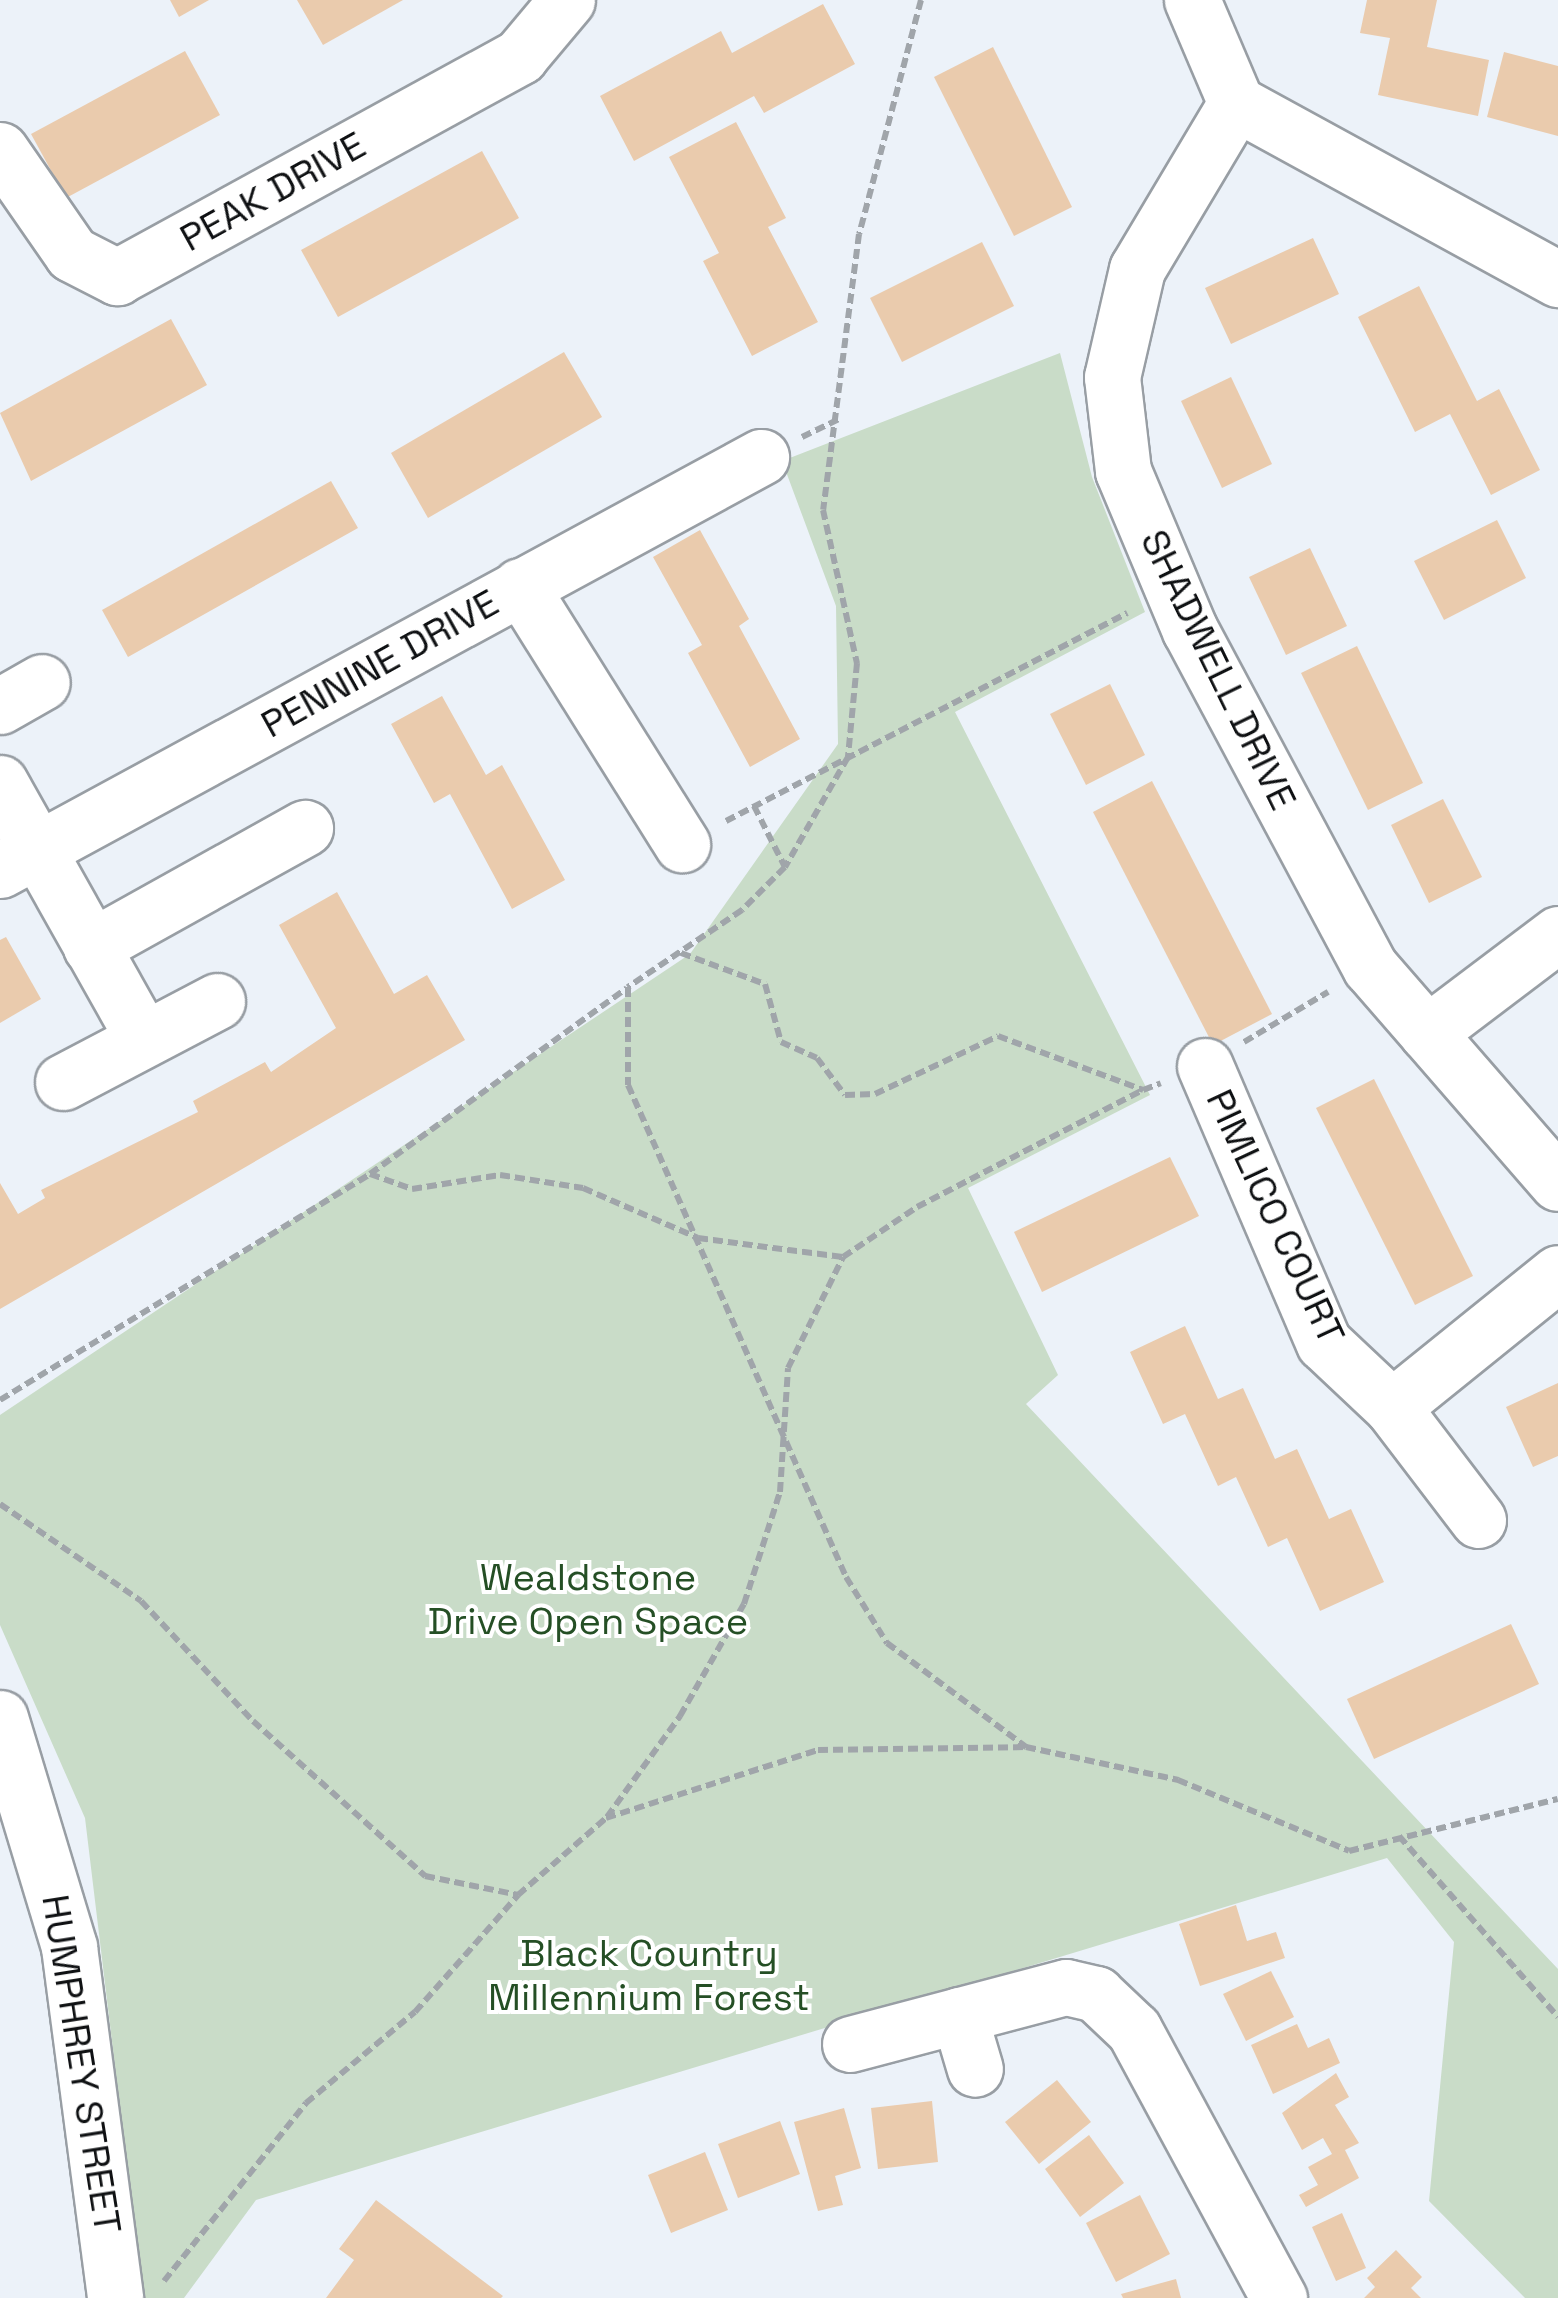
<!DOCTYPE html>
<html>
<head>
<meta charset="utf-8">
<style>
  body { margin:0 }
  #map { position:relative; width:1558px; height:2298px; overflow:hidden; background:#ecf2f9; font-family:"Space Grotesk",sans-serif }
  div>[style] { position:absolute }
  .green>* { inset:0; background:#c9dcc8 }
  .building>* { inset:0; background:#eacbad }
  .path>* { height:6px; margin-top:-3px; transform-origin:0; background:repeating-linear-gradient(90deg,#a0a5aa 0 10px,transparent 0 15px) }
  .roads { filter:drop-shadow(2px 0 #989ea4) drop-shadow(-2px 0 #989ea4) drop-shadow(0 2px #989ea4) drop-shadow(0 -2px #989ea4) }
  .minor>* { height:55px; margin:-27.5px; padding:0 27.5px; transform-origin:27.5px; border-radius:27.5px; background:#fff }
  span { translate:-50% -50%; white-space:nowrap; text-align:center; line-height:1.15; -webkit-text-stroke:8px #fff; paint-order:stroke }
  .street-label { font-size:38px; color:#0f1113 }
  .park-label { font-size:38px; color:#254f25 }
</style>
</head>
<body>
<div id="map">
  <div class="green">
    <div style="clip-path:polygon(1060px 353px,1092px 477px,1145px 612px,955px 712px,1150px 1095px,968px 1188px,1058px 1375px,1026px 1404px,1558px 1969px,1558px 2298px,1525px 2298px,1429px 2201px,1454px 1942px,1387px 1858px,256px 2200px,184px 2298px,143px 2298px,85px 1818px,0 1625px,0 1415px,690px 954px,838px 744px,836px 606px,782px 461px)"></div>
  </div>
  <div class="building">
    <div style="clip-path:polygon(170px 0,209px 0,179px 17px)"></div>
    <div style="clip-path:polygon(297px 0,403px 0,323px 45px)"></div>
    <div style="clip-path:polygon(1367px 0,1437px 0,1427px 47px,1489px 60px,1478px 116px,1378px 95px,1390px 38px,1360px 33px)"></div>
    <div style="clip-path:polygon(823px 4px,855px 64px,764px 113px,754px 96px,634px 161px,600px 96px,721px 31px,732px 53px)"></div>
    <div style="clip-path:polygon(993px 47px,1072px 207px,1014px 236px,934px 77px)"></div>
    <div style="clip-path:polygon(185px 51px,220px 115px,66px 198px,31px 134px)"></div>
    <div style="clip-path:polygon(1504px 52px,1558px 66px,1558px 136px,1487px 117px)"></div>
    <div style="clip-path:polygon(736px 122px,786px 218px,768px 227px,818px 322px,752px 356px,703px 261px,719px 253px,669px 157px)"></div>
    <div style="clip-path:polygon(482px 151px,519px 218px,338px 317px,301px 250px)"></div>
    <div style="clip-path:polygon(1313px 238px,1339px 294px,1231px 344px,1205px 288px)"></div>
    <div style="clip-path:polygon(982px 242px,1014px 306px,902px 362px,870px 298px)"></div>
    <div style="clip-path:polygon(1419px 286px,1477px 401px,1499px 389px,1540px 470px,1491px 495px,1450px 414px,1415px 432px,1358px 317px)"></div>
    <div style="clip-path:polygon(171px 319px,207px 385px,31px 481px,0 413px)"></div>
    <div style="clip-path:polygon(564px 352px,602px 417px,428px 518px,391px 453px)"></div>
    <div style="clip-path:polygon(1231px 377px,1272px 464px,1222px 488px,1181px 401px)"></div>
    <div style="clip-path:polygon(331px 481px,358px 528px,128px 657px,102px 610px)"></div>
    <div style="clip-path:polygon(1497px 520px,1526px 578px,1444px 620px,1414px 561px)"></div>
    <div style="clip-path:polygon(700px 530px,749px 619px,739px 626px,800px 739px,750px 767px,688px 653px,702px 645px,653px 557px)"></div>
    <div style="clip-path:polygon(1310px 548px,1347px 626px,1286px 655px,1249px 577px)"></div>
    <div style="clip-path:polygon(1357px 646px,1423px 783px,1368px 810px,1301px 673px)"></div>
    <div style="clip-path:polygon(1110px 684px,1145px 755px,1086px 785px,1050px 714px)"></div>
    <div style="clip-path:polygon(442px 696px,486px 775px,502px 765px,565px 880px,512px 909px,450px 794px,434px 803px,391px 724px)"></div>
    <div style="clip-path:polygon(1152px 781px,1272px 1014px,1213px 1045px,1093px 812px)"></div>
    <div style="clip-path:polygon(1443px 799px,1482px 877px,1429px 903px,1391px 825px)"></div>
    <div style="clip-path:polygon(337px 892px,394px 994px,427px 975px,465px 1040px,0 1309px,0 1183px,18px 1214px,45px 1198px,41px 1190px,198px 1112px,193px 1101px,265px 1062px,271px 1072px,336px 1028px,279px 925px)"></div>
    <div style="clip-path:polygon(6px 937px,41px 999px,0 1023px,0 940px)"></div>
    <div style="clip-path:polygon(1374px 1079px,1473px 1276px,1415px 1305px,1316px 1108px)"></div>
    <div style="clip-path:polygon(1170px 1157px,1199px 1216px,1042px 1292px,1014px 1232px)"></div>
    <div style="clip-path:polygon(1185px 1326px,1218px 1399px,1243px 1388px,1275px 1459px,1297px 1449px,1329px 1519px,1351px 1509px,1384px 1582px,1320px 1611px,1287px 1538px,1268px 1547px,1236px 1477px,1218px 1486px,1185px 1414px,1163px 1424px,1130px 1352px)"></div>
    <div style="clip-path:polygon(1558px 1383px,1558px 1456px,1533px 1467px,1506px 1407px)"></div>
    <div style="clip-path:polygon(1511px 1624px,1539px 1684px,1374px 1759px,1347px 1699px)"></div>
    <div style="clip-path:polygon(1236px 1905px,1247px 1941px,1276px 1932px,1285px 1958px,1200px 1986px,1179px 1924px)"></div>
    <div style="clip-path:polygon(1271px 1971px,1294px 2017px,1246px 2041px,1223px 1994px)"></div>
    <div style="clip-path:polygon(1297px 2024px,1308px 2048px,1329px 2038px,1340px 2063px,1273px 2094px,1251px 2045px)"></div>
    <div style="clip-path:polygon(1336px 2073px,1349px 2097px,1335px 2105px,1359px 2143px,1345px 2150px,1359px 2178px,1306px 2207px,1299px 2195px,1318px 2185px,1308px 2167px,1332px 2154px,1323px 2138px,1302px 2150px,1282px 2113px)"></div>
    <div style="clip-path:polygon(1057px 2080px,1091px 2122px,1039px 2164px,1005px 2122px)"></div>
    <div style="clip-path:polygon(932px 2101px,938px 2162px,878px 2169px,871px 2108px)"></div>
    <div style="clip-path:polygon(844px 2108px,861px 2168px,835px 2176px,843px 2205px,818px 2211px,794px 2122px)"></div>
    <div style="clip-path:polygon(780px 2121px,800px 2174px,738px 2198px,718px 2144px)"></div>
    <div style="clip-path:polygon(1089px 2135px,1124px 2183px,1080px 2217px,1045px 2169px)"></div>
    <div style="clip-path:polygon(705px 2152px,728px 2210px,671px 2233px,648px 2175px)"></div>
    <div style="clip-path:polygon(1140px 2195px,1170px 2254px,1116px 2282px,1086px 2223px)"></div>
    <div style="clip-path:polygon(376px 2200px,503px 2296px,501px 2298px,326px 2298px,354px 2260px,339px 2249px)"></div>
    <div style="clip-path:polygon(1342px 2213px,1366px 2268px,1336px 2281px,1312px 2227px)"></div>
    <div style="clip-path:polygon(1396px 2250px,1422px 2277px,1411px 2288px,1421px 2298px,1364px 2298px,1375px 2287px,1367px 2278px)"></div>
    <div style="clip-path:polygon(1176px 2279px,1181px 2298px,1123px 2298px,1121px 2294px)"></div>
  </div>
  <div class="path">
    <div style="left:921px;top:0;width:242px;rotate:104.8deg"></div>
    <div style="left:859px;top:234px;width:278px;rotate:97.4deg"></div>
    <div style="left:823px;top:510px;width:157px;rotate:77.5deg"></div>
    <div style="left:857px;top:663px;width:94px;rotate:95.5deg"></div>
    <div style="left:848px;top:757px;width:127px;rotate:119.8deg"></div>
    <div style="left:785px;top:867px;width:61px;rotate:135deg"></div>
    <div style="left:742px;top:910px;width:138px;rotate:146deg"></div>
    <div style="left:628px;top:987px;width:98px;rotate:90deg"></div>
    <div style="left:628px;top:1085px;width:538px;rotate:66.1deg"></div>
    <div style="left:846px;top:1577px;width:78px;rotate:58.2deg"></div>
    <div style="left:887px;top:1643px;width:174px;rotate:36.8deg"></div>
    <div style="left:802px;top:437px;width:41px;rotate:-25.9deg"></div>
    <div style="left:754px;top:806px;width:68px;rotate:63.1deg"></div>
    <div style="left:726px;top:821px;width:452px;rotate:-27.4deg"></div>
    <div style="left:681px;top:953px;width:90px;rotate:20.3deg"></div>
    <div style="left:765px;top:984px;width:60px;rotate:74.6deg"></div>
    <div style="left:781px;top:1042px;width:39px;rotate:24deg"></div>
    <div style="left:817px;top:1058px;width:46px;rotate:52.9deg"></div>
    <div style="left:845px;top:1095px;width:30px;rotate:-2deg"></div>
    <div style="left:875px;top:1094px;width:136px;rotate:-25.2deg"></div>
    <div style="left:998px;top:1036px;width:155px;rotate:20.4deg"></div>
    <div style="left:1143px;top:1090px;width:19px;rotate:-21deg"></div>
    <div style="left:1244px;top:1042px;width:98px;rotate:-30.8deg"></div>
    <div style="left:370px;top:1174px;width:45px;rotate:19.7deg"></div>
    <div style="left:412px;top:1189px;width:89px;rotate:-9deg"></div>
    <div style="left:500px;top:1175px;width:84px;rotate:8.9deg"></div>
    <div style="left:583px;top:1188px;width:125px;rotate:23.5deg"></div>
    <div style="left:698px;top:1238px;width:146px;rotate:7.5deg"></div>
    <div style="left:843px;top:1257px;width:89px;rotate:-34deg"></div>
    <div style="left:917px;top:1207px;width:254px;rotate:-27.4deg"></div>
    <div style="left:0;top:1400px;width:434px;rotate:-31.4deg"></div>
    <div style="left:370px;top:1174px;width:317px;rotate:-35.9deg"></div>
    <div style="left:0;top:1504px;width:171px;rotate:34.5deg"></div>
    <div style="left:141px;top:1601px;width:164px;rotate:47deg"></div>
    <div style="left:253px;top:1721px;width:232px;rotate:42deg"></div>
    <div style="left:425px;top:1876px;width:95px;rotate:11.5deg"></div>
    <div style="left:518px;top:1895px;width:117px;rotate:-41.2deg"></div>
    <div style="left:606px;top:1818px;width:223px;rotate:-17.8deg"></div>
    <div style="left:818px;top:1750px;width:208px;rotate:-0.8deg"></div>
    <div style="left:1026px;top:1747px;width:156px;rotate:12.2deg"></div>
    <div style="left:1178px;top:1780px;width:185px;rotate:22.5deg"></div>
    <div style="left:1349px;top:1851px;width:215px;rotate:-14deg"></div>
    <div style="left:607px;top:1817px;width:125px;rotate:-54.1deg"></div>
    <div style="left:680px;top:1716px;width:129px;rotate:-60.3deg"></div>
    <div style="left:744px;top:1604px;width:118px;rotate:-72.2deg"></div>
    <div style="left:780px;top:1492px;width:124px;rotate:-86.3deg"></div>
    <div style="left:788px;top:1368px;width:124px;rotate:-63.6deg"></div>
    <div style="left:1399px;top:1836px;width:241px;rotate:48.7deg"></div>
    <div style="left:164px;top:2281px;width:228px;rotate:-51.4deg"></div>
    <div style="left:306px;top:2103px;width:142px;rotate:-39.9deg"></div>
    <div style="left:415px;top:2012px;width:156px;rotate:-48.6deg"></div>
  </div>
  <div class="roads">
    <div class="minor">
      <div style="left:1192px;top:0;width:112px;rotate:66.9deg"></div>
      <div style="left:1236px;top:103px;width:367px;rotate:28.7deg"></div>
      <div style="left:1236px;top:103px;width:193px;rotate:120.8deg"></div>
      <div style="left:1137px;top:269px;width:111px;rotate:103deg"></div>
      <div style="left:1112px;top:377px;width:95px;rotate:83.3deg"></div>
      <div style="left:1123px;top:471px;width:173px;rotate:67.2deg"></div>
      <div style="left:1190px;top:630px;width:382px;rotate:61.9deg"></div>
      <div style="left:1370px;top:967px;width:286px;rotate:49deg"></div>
      <div style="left:0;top:150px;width:126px;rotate:55.3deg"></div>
      <div style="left:72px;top:254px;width:51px;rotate:27.1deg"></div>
      <div style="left:117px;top:277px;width:460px;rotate:-28.7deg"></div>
      <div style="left:520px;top:56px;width:73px;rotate:-50deg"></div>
      <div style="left:520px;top:586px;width:305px;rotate:57.9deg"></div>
      <div style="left:0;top:706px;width:48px;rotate:-29.7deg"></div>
      <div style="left:0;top:783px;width:292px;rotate:60.7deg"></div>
      <div style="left:0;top:870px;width:866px;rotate:-28.49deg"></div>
      <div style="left:91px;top:947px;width:245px;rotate:-29.1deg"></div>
      <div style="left:1427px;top:1033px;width:164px;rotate:-37.1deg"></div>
      <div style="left:1205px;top:1066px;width:301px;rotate:66.8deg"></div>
      <div style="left:1324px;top:1343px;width:93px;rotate:43.3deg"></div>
      <div style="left:1392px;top:1407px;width:142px;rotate:52.7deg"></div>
      <div style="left:63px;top:1082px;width:174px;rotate:-27.7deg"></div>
      <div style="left:1392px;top:1407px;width:213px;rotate:-38.9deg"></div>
      <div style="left:0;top:1718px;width:239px;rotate:73.2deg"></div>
      <div style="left:69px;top:1947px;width:354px;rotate:82.5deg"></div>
      <div style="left:959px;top:2015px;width:56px;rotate:73.5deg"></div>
      <div style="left:850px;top:2044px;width:223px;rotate:-14.8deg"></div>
      <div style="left:1066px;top:1987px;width:31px;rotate:13deg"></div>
      <div style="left:1096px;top:1994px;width:52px;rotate:43.5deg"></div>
      <div style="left:1134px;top:2030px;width:305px;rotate:61.6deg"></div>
    </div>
  </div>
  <div class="street-label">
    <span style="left:273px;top:192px;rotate:-29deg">PEAK DRIVE</span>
    <span style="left:380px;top:664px;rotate:-29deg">PENNINE DRIVE</span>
    <span style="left:1218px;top:670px;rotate:64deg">SHADWELL DRIVE</span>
    <span style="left:1275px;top:1217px;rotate:65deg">PIMLICO COURT</span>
    <span style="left:81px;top:2064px;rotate:81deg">HUMPHREY STREET</span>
  </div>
  <div class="park-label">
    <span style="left:588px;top:1600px">Wealdstone<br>Drive Open Space</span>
    <span style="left:649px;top:1976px">Black Country<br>Millennium Forest</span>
  </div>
</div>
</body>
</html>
